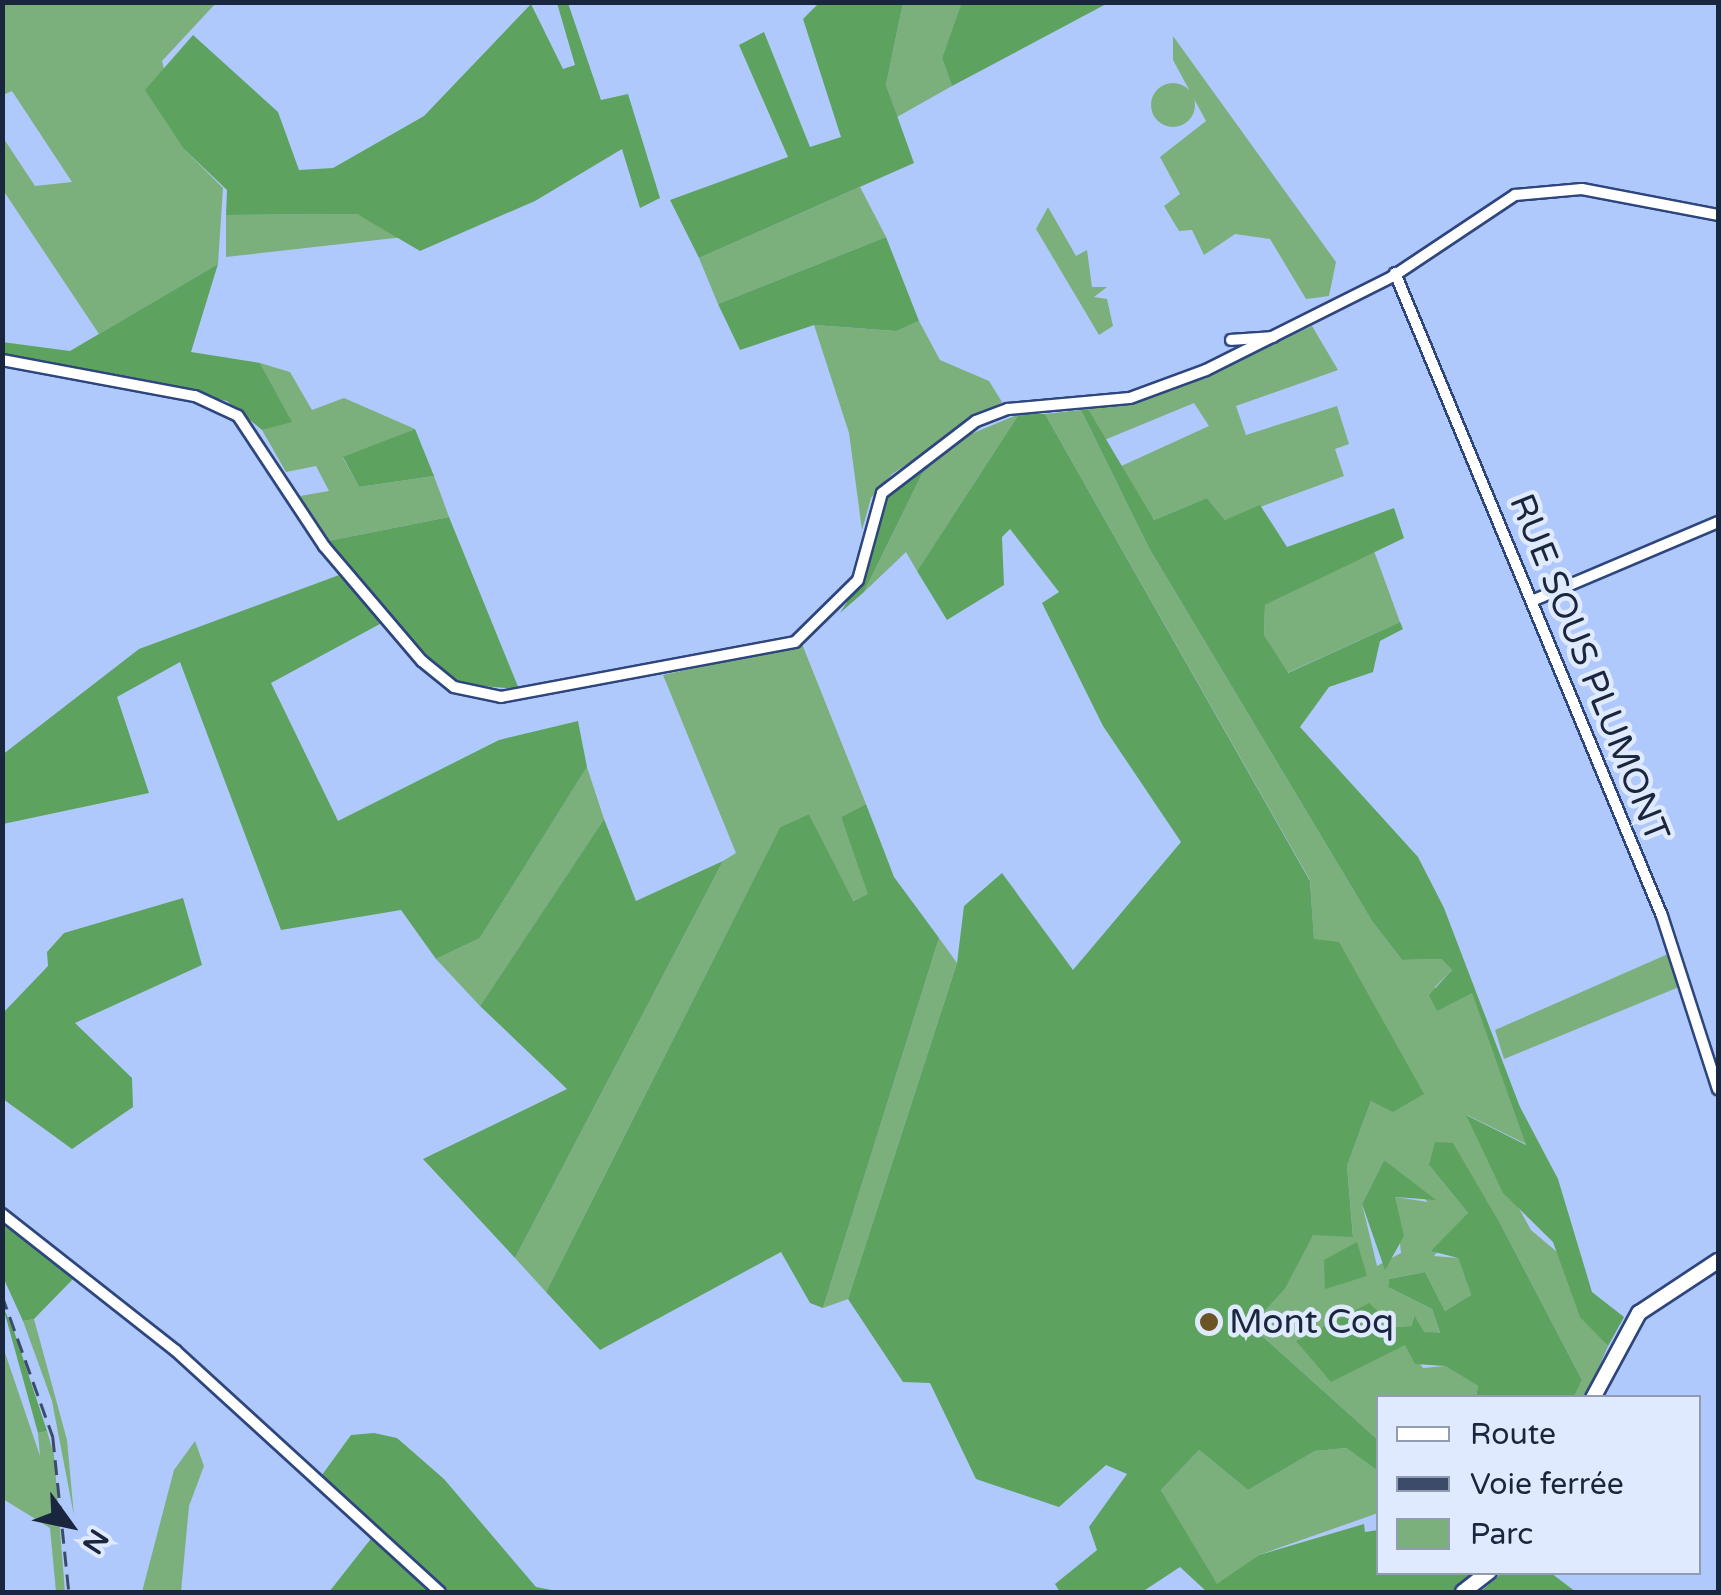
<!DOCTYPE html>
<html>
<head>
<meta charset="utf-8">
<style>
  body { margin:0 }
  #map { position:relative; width:1721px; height:1595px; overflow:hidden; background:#b0c9fc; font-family:"Varela Round",sans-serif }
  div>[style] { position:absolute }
  .green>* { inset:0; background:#7baf7b }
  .round { border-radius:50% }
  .forest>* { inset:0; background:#5da35f }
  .roads { filter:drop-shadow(2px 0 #2e467d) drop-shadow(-2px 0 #2e467d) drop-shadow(0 2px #2e467d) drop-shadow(0 -2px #2e467d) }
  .street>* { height:10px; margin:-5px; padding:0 5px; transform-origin:5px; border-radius:5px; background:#fff }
  .secondary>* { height:14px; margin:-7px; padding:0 7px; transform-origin:7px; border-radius:7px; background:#fff }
  .rail>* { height:2.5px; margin-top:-1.25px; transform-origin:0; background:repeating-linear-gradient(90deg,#3c4b69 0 15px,transparent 0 23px) }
  .dots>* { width:28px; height:28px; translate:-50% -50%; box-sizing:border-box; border:5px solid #e0eafe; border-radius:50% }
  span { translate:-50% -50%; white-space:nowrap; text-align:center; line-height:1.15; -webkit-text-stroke:9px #e0eafe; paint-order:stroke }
  .street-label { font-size:35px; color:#1a263e }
  .poi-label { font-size:35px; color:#1a263e }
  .left { translate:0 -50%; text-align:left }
  .frame { position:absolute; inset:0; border:5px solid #1a263e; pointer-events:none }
  .legend { position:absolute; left:1376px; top:1395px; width:325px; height:180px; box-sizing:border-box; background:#e0eafe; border:2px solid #919cb1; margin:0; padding:12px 18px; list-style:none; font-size:30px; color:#1a263e }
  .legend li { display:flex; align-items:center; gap:20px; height:50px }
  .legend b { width:50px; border:2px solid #919cb1 }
  .north { position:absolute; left:20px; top:1475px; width:100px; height:100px; -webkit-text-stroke:8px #e0eafe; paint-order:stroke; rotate:123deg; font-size:28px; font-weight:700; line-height:40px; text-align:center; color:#1a263e }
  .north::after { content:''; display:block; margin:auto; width:35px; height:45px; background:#1a263e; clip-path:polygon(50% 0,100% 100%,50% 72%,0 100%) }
</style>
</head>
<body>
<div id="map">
  <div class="green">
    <div style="clip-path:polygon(3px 3px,216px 3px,162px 61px,184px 149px,223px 188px,218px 264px,99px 334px,3px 190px,2px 136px,35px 186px,72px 182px,12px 91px,3px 95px)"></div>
    <div style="clip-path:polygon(903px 3px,962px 3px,942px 58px,952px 86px,897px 117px,886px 85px)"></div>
    <div style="clip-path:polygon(1173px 36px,1336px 262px,1329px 296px,1306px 299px,1270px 239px,1235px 234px,1204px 255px,1192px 230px,1179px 231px,1164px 206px,1180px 194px,1160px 157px,1206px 121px,1173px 60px)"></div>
    <div class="round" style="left:1151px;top:83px;width:44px;height:44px"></div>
    <div style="clip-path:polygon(860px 187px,886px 237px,718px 304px,699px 258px)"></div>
    <div style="clip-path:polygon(1048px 207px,1076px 256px,1087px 250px,1092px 287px,1107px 287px,1094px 297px,1107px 299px,1113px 326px,1099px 335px,1036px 229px)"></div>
    <div style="clip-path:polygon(357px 214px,404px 237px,226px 257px,226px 215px)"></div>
    <div style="clip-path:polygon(919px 321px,940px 360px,989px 381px,1002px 402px,892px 474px,871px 498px,862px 530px,849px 433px,814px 325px,895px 331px)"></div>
    <div style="clip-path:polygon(1312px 326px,1338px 370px,1236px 406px,1246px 435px,1337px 406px,1349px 444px,1335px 449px,1344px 476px,1225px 520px,1207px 498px,1154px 520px,1117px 468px,1209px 426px,1194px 403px,1102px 441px,1088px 409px,1171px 391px)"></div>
    <div style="clip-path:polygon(260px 363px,290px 372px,312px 410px,344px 398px,415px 429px,343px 458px,359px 487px,434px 476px,449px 517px,328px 541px,300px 496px,329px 491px,316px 466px,286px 472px,262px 430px,291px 421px)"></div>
    <div style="clip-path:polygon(evenodd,1081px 410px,1149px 548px,1372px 921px,1402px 960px,1441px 959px,1452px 970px,1435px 987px,1436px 1010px,1472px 992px,1526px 1144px,1467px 1115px,1531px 1230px,1564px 1258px,1581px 1317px,1608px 1346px,1586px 1397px,1574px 1397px,1582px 1380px,1503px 1229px,1429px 1165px,1468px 1213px,1434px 1256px,1458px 1258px,1471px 1295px,1445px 1311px,1425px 1272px,1389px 1279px,1388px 1287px,1432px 1309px,1440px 1334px,1423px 1332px,1413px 1316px,1413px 1326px,1394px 1327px,1378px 1305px,1423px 1368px,1445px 1366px,1478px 1386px,1476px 1397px,1378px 1398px,1378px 1440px,1251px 1326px,1285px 1289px,1313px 1234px,1353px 1236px,1347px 1166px,1371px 1101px,1314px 940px,1310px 880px,1045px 414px,1081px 410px,1384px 1160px,1428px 1202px,1395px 1197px,1401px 1253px,1377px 1266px,1362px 1204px,1384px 1160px)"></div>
    <div style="clip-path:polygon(1019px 414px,917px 571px,906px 552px,864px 592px,922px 474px,959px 439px)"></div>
    <div style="clip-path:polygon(1374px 551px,1400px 622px,1287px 673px,1264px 635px,1265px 605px)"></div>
    <div style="clip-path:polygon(802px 644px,866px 804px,841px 817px,869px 894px,852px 901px,809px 814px,780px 827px,546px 1292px,515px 1258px,723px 861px,736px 853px,663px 675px)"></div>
    <div style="clip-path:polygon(587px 767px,604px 819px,480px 1006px,436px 959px,480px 938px)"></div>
    <div style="clip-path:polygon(939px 938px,957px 963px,848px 1299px,823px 1308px)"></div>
    <div style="clip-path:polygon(1668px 954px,1679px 987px,1504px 1059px,1495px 1030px)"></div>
    <div style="clip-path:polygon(34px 1319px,67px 1440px,74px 1516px,52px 1401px,23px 1321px)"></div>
    <div style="clip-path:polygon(2px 1344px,40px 1456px,38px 1433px,47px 1431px,54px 1455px,65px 1592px,56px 1592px,50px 1528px,3px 1499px)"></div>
    <div style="clip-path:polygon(195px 1441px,204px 1466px,189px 1506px,181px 1592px,142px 1592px,174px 1470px)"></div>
    <div style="clip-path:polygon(1346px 1448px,1378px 1471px,1378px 1513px,1259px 1555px,1217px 1585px,1161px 1490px,1199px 1450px,1248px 1490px,1315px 1451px)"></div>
  </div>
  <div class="forest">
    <div style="clip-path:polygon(962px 2px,1108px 2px,1108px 3px,952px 86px,942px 58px)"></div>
    <div style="clip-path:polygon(557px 3px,568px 3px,601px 100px,628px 94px,660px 198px,640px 208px,622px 149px,535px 201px,420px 251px,357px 214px,226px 215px,227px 190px,184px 149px,145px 90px,193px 35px,278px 112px,299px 170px,333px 168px,424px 116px,531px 4px,563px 69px,575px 65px)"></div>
    <div style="clip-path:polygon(819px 3px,903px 3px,886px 85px,914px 163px,699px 258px,670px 200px,788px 157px,739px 45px,764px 32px,810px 147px,841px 137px,803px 19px)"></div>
    <div style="clip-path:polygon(886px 237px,919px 321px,896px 331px,814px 325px,740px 350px,718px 304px)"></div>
    <div style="clip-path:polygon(218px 264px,191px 352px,260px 363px,292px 422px,262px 430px,227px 401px,3px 354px,2px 342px,70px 351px)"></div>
    <div style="clip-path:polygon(1088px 409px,1154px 520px,1207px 498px,1225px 520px,1260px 505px,1287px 547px,1394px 508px,1404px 538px,1265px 605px,1264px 635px,1288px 673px,1400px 622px,1403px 629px,1380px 641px,1373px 672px,1329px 687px,1300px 727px,1418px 857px,1444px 908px,1520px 1107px,1558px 1179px,1592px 1292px,1624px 1317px,1608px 1346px,1580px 1317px,1553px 1242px,1503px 1193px,1466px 1115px,1526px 1145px,1472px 993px,1437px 1011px,1429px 995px,1452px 970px,1441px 959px,1402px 960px,1372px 921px,1149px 548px,1081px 410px)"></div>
    <div style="clip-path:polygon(1019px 414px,1045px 414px,1310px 881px,1314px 939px,1339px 942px,1424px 1094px,1393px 1112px,1371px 1101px,1347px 1166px,1353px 1237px,1313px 1235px,1285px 1289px,1251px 1326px,1378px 1440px,1378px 1471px,1346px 1448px,1315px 1451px,1248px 1490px,1199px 1450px,1161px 1490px,1217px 1584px,1259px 1555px,1364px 1524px,1365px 1532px,1378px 1530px,1378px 1572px,1478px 1573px,1453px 1592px,1207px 1592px,1180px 1567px,1142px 1592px,1060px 1592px,1055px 1584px,1097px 1550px,1089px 1527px,1127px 1474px,1106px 1465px,1059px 1507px,976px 1479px,930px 1383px,903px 1382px,848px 1299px,957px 963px,964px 906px,1002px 873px,1073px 970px,1181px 842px,1103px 726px,1042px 603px,1059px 592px,1010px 529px,1002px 537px,1004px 585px,947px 620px,917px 571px)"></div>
    <div style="clip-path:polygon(415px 429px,434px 476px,359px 487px,343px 457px)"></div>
    <div style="clip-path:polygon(959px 439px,922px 474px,864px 592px,840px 613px,868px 569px,882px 499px)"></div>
    <div style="clip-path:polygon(449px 517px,519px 689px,455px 684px,391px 618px,271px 683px,338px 821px,499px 740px,578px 721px,587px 767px,480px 938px,436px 959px,401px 910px,281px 930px,180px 662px,117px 697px,149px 793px,3px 824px,2px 755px,139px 649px,350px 571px,328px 541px)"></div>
    <div style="clip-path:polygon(866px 804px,894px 877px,939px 938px,823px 1308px,810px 1303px,781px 1252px,600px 1350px,546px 1292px,780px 827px,809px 814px,853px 901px,868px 894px,841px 817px)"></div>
    <div style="clip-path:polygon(604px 819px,636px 901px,723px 861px,515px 1258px,423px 1159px,567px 1089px,480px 1006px)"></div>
    <div style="clip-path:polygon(183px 898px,202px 965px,75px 1023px,132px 1078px,133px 1107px,72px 1149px,3px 1099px,3px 1013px,48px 966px,47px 952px,64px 933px)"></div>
    <div style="clip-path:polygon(1435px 1142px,1453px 1143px,1503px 1229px,1582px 1380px,1574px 1397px,1476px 1397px,1478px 1386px,1445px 1366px,1415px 1364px,1405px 1345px,1331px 1382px,1296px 1341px,1369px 1303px,1394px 1327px,1412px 1326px,1414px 1315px,1424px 1332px,1440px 1333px,1432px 1309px,1388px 1287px,1389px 1279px,1425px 1272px,1445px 1311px,1471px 1295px,1458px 1258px,1431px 1251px,1468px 1213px,1429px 1165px)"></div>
    <div style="clip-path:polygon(1384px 1160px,1436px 1200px,1395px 1197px,1404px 1236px,1385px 1270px,1362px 1204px)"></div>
    <div style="clip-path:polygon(2px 1220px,74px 1278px,34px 1319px,23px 1321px,3px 1277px)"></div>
    <div style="clip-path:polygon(1357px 1242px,1367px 1276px,1325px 1289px,1324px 1260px)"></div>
    <div style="clip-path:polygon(3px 1307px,14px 1331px,47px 1431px,38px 1433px)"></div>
    <div style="clip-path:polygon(374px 1433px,397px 1438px,444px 1479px,536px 1587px,562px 1592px,329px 1592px,377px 1531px,319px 1479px,351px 1435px)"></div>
    <div style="clip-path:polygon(1503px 1572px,1551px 1573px,1576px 1592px,1480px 1592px)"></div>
  </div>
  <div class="roads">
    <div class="street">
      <div style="left:1395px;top:273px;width:696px;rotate:67.45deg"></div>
      <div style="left:1662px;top:916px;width:182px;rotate:72.1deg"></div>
      <div style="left:1231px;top:340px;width:42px;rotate:-4.1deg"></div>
      <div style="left:2px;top:360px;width:196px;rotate:10.6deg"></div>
      <div style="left:195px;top:396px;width:47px;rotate:24.9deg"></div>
      <div style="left:238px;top:416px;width:156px;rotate:56.5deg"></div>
      <div style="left:324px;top:546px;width:151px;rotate:49.6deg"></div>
      <div style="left:422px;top:661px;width:41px;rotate:39.1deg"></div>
      <div style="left:454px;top:687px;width:48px;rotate:12deg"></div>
      <div style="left:501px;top:697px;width:299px;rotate:-10.6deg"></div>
      <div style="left:795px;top:642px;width:88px;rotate:-44.5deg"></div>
      <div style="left:858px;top:580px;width:90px;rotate:-74.6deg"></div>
      <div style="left:882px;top:493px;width:118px;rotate:-37.5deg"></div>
      <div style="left:976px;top:421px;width:34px;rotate:-21deg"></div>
      <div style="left:1008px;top:409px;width:122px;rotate:-5.2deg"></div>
      <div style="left:1130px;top:398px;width:81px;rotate:-20.2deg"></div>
      <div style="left:1206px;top:370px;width:208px;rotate:-26.6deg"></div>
      <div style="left:1392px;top:277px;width:148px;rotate:-33.7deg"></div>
      <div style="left:1515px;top:195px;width:67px;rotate:-5.1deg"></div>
      <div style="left:1582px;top:189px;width:138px;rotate:10.8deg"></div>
      <div style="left:1532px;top:601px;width:202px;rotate:-23deg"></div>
      <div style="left:2px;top:1214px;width:221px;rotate:38.2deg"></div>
      <div style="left:176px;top:1351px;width:357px;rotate:42.4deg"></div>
    </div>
    <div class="secondary">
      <div style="left:1593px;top:1398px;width:97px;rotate:-61.6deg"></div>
      <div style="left:1639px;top:1313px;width:95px;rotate:-33.4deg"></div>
      <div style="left:1463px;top:1592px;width:33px;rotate:-38deg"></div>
    </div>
  </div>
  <div class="rail">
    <div style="left:2px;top:1295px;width:151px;rotate:70.2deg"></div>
    <div style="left:53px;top:1437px;width:156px;rotate:84.1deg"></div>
  </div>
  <div class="dots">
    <div style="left:1209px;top:1322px;background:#6b5524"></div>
  </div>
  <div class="street-label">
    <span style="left:1589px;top:668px;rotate:68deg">RUE SOUS PLUMONT</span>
  </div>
  <div class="poi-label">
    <span class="left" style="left:1229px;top:1322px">Mont Coq</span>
  </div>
  <div class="frame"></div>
  <ul class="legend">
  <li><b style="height:12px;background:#fff"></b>Route</li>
  <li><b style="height:12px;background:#3c4b69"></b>Voie ferrée</li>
  <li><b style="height:28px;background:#7baf7b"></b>Parc</li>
  </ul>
  <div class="north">N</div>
</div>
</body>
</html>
